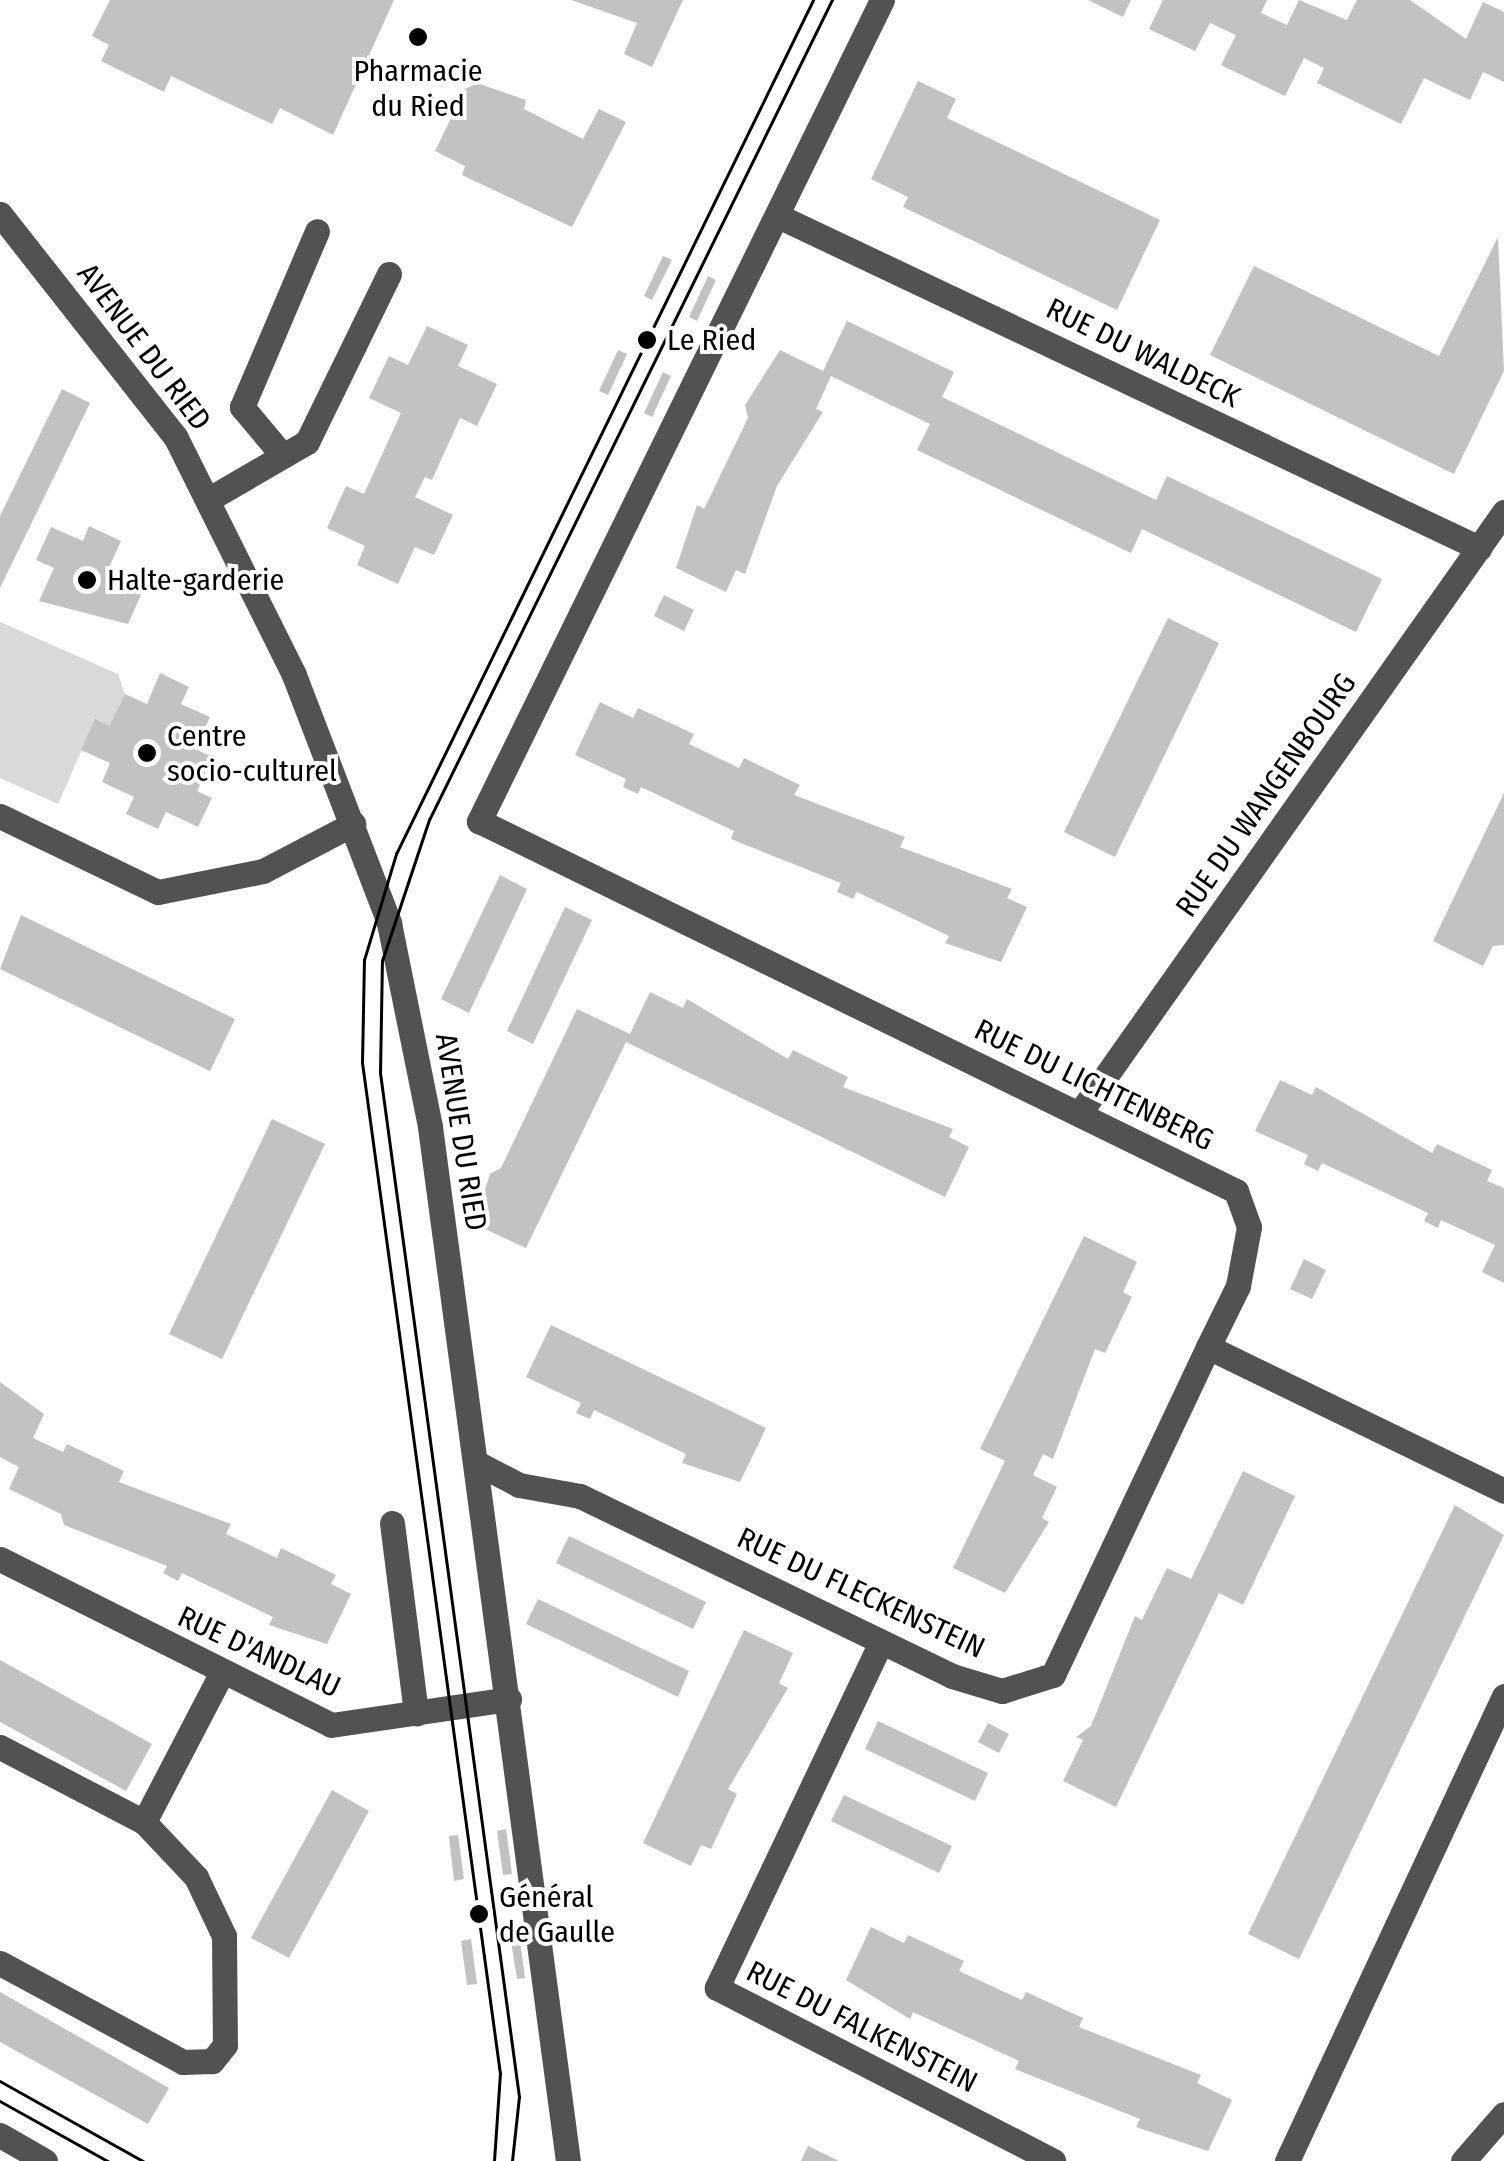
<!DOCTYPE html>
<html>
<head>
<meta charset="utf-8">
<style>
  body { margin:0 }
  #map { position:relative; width:1504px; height:2161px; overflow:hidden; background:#fff; font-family:"Fira Sans Condensed",sans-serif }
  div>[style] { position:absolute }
  .green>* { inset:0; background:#d9d9d9 }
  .building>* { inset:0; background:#c2c2c2 }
  .minor>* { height:25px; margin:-12.5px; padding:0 12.5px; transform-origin:12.5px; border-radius:12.5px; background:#525252 }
  .tram>* { height:2.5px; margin:-1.25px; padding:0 1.25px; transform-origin:1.25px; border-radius:1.25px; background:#000 }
  .dots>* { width:28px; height:28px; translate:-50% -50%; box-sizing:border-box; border:5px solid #fff; border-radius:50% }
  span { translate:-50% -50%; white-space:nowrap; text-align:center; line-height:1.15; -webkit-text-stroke:8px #fff; paint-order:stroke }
  .poi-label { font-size:30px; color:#000 }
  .left { translate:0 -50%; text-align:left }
  .street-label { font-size:30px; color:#000 }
</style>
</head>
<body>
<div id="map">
  <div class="green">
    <div style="clip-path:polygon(0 622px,118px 674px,125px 694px,109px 726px,95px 720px,58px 804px,0 778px)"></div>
  </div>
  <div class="building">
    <div style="clip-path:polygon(110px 0,394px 0,333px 135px,280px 108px,272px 124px,171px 76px,164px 92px,101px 61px,109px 45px,92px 36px)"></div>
    <div style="clip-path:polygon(571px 0,683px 0,652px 67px,624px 54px,637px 23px)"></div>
    <div style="clip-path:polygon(1088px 0,1131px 0,1123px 17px)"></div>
    <div style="clip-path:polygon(1163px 0,1267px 0,1261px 13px,1287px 25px,1299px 0,1347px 20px,1357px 0,1410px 0,1466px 39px,1483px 2px,1504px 12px,1504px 82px,1483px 72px,1470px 100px,1424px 78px,1401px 124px,1317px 83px,1324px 68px,1304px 58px,1285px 96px,1221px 65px,1236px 35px,1210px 23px,1195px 51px,1149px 29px)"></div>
    <div style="clip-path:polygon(918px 81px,956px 99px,947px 118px,1160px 220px,1117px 310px,903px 207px,908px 197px,871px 179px)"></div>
    <div style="clip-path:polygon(477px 83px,526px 100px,524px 109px,583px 139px,599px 109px,626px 122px,572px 227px,462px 175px,465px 166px,435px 151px,465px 89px)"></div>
    <div style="clip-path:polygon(1498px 237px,1504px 371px,1454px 474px,1210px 355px,1254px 266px,1439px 356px)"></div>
    <div style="clip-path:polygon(663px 256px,672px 260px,652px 300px,644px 296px)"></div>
    <div style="clip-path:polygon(708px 276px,716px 280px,697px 321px,689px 317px)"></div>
    <div style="clip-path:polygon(847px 321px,954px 372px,942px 397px,1156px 500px,1167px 476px,1382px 579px,1356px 632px,1142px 529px,1131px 553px,917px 450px,930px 424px,831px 376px,816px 409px,823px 412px,777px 486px,745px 574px,736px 570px,726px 592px,676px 568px,697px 505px,704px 509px,748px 418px,745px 405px,780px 350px,823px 371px)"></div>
    <div style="clip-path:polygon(427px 326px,468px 345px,458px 366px,497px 384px,477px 426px,460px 418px,432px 480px,425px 477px,415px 497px,453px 515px,434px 555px,415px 547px,398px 584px,357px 565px,365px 546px,327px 528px,346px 486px,364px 494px,401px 413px,369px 398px,389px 356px,408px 365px)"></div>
    <div style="clip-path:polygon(618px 350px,627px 354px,608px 395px,599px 391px)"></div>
    <div style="clip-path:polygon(663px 372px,671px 376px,652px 417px,644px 413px)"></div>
    <div style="clip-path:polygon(62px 389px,90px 403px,0 588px,0 516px)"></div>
    <div style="clip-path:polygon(89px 526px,121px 541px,107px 572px,144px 588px,128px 624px,39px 601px,54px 568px,36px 560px,51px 527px,83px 541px)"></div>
    <div style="clip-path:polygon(664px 595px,694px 610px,684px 631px,654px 616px)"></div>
    <div style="clip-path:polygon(1168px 618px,1219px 643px,1115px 857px,1064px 832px)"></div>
    <div style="clip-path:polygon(160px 673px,189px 687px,181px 704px,210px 717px,195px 749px,213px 757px,197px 791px,212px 798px,198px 827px,166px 812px,158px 829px,126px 814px,134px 797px,102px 782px,110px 763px,81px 750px,95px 719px,109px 726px,125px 694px,147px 704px)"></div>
    <div style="clip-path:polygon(600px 702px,633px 718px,638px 708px,694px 734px,689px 744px,739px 768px,744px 758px,800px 785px,794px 795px,905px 837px,900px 847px,1012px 889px,1007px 898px,1027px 907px,1001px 962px,945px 943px,949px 936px,857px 892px,853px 899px,837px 892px,841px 883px,731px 839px,734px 831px,641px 787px,638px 794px,623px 787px,626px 779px,575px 755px)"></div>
    <div style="clip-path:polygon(1504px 793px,1504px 945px,1493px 946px,1483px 966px,1433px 941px)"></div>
    <div style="clip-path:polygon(500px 875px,527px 889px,469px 1013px,441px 999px)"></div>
    <div style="clip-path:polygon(565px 907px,592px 920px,533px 1044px,507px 1031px)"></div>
    <div style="clip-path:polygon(21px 915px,235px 1019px,210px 1071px,0 969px)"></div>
    <div style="clip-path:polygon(650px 992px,683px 1008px,687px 999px,788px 1059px,793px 1050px,848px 1077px,843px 1087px,953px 1129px,949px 1137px,969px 1147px,945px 1197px,626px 1042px,526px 1248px,474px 1224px,490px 1174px,501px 1168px,577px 1009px,630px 1034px)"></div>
    <div style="clip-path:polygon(1280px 1080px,1312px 1095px,1316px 1087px,1432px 1153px,1437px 1144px,1492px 1170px,1487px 1181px,1504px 1188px,1504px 1283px,1482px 1272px,1495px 1245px,1441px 1220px,1438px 1228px,1424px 1221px,1428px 1213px,1322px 1163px,1318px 1171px,1304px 1164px,1308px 1155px,1255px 1131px)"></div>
    <div style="clip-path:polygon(272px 1119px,325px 1144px,222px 1359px,169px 1334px)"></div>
    <div style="clip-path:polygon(1084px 1236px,1137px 1262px,1123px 1292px,1132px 1297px,1105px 1353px,1095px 1349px,1053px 1459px,1043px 1454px,1033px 1475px,1057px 1487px,1042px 1518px,1049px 1522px,1005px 1593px,953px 1568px,1005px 1461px,980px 1449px)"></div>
    <div style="clip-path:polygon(1304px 1259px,1326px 1270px,1312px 1299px,1290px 1289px)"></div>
    <div style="clip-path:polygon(551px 1325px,766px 1428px,740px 1482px,682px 1463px,686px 1454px,594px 1410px,590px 1419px,576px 1413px,581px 1403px,526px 1377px)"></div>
    <div style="clip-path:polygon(0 1382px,44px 1414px,33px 1438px,63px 1452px,67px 1444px,124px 1471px,119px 1482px,231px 1524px,226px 1534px,277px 1558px,281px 1548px,336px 1575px,331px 1584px,351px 1594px,327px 1644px,269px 1625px,273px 1617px,182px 1573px,178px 1581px,163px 1573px,167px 1566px,64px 1525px,61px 1514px,9px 1489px,19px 1467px,0 1457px)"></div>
    <div style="clip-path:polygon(1243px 1471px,1295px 1496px,1243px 1605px,1219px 1593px,1116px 1807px,1063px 1781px,1083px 1740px,1076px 1737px,1091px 1726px,1135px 1616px,1142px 1620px,1167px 1568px,1191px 1579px)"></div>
    <div style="clip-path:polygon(1455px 1505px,1504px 1535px,1299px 1959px,1248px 1934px)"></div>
    <div style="clip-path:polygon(569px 1536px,706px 1602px,693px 1629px,556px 1563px)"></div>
    <div style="clip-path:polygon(538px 1599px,689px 1671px,678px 1697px,526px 1624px)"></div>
    <div style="clip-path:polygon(744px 1630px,793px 1653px,779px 1683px,788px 1688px,728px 1789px,737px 1794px,711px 1849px,701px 1845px,691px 1866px,643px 1843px)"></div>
    <div style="clip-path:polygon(0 1660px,152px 1744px,126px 1791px,0 1722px)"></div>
    <div style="clip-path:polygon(878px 1721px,988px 1773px,975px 1801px,865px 1749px)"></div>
    <div style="clip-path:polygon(988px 1723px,1009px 1734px,999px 1753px,978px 1742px)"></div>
    <div style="clip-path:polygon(332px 1790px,369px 1811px,289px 1958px,251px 1938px)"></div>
    <div style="clip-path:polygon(844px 1795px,952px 1846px,939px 1873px,831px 1821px)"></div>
    <div style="clip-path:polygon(506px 1829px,512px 1874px,503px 1875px,497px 1831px)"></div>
    <div style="clip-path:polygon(458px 1835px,464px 1879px,454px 1881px,449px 1836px)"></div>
    <div style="clip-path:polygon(871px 1927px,904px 1943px,908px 1935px,964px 1961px,959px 1971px,1022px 2000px,1026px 1992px,1083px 2018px,1079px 2027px,1201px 2075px,1197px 2083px,1232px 2100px,1208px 2151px,1136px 2127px,1140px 2119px,1015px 2069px,1019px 2061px,913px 2012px,910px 2019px,846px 1980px)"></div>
    <div style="clip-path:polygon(519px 1933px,525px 1978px,517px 1979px,510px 1935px)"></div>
    <div style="clip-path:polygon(471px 1939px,477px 1984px,467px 1985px,461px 1941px)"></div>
    <div style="clip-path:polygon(0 1992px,169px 2088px,148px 2124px,0 2042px)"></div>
    <div style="clip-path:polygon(808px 2146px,839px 2161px,801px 2161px)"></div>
  </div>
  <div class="minor">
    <div style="left:882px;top:0;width:915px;rotate:116.14deg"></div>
    <div style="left:479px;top:821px;width:843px;rotate:26.05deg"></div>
    <div style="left:1236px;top:1191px;width:38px;rotate:70deg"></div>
    <div style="left:1249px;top:1227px;width:60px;rotate:100.6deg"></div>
    <div style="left:1238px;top:1286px;width:68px;rotate:116.2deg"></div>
    <div style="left:1208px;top:1347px;width:329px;rotate:25.9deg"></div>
    <div style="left:0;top:214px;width:283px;rotate:51.8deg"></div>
    <div style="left:175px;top:436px;width:267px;rotate:63.5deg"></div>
    <div style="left:294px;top:675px;width:266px;rotate:69deg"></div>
    <div style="left:389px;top:923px;width:208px;rotate:78.6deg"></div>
    <div style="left:430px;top:1127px;width:1043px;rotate:82.4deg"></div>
    <div style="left:778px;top:216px;width:776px;rotate:25.34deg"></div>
    <div style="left:283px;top:456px;width:64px;rotate:-129.9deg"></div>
    <div style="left:242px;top:407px;width:191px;rotate:-66.9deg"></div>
    <div style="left:209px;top:499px;width:113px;rotate:-30.2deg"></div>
    <div style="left:307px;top:442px;width:187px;rotate:-64deg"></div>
    <div style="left:0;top:816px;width:175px;rotate:25.7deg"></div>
    <div style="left:158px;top:892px;width:107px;rotate:-11.3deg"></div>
    <div style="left:263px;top:871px;width:102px;rotate:-27.6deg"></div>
    <div style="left:1079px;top:1114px;width:737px;rotate:-54.78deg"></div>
    <div style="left:477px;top:1463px;width:47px;rotate:27.6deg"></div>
    <div style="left:519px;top:1485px;width:62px;rotate:10.2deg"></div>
    <div style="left:580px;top:1496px;width:413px;rotate:25.8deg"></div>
    <div style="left:952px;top:1676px;width:52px;rotate:16.7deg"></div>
    <div style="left:1002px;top:1691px;width:53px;rotate:-17.4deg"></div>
    <div style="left:1053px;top:1675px;width:363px;rotate:-64.7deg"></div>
    <div style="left:392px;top:1523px;width:192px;rotate:82.8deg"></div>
    <div style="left:0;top:1559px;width:370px;rotate:26.6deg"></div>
    <div style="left:331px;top:1725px;width:180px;rotate:-8.3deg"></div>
    <div style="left:881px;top:1642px;width:383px;rotate:115.4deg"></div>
    <div style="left:717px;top:1988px;width:378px;rotate:27.2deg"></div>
    <div style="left:0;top:1747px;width:162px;rotate:27.5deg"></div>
    <div style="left:144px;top:1822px;width:76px;rotate:46.6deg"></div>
    <div style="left:196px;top:1877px;width:65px;rotate:64.6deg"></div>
    <div style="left:224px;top:1936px;width:109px;rotate:89.5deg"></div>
    <div style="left:225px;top:2045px;width:21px;rotate:129deg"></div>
    <div style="left:212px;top:2061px;width:29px;rotate:178deg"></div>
    <div style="left:183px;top:2062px;width:208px;rotate:-151.6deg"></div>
    <div style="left:144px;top:1822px;width:167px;rotate:-62.5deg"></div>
    <div style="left:0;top:2135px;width:52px;rotate:30deg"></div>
    <div style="left:1287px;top:2161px;width:513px;rotate:-64.98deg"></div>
    <div style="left:1463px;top:2161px;width:62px;rotate:-48.9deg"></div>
  </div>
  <div class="tram">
    <div style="left:0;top:2081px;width:164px;rotate:29.2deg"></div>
    <div style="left:0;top:2101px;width:124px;rotate:29.1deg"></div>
    <div style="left:494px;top:2161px;width:87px;rotate:-86.1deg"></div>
    <div style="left:500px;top:2074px;width:1020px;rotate:-97.77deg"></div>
    <div style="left:362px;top:1063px;width:103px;rotate:-88.9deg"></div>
    <div style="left:364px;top:960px;width:111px;rotate:-73.2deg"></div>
    <div style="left:396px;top:854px;width:950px;rotate:-63.97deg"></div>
    <div style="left:512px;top:2161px;width:64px;rotate:-83.8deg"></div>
    <div style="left:519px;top:2097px;width:1033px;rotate:-97.73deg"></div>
    <div style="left:380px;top:1073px;width:112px;rotate:-89deg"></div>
    <div style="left:382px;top:961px;width:149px;rotate:-71.6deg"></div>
    <div style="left:429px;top:820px;width:914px;rotate:-63.83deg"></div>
  </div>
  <div class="dots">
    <div style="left:418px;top:37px;background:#000"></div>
    <div style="left:647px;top:340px;background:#000"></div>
    <div style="left:87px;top:580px;background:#000"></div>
    <div style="left:147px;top:753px;background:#000"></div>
    <div style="left:479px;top:1914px;background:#000"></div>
  </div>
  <div class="poi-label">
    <span style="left:418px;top:88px">Pharmacie<br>du Ried</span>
    <span class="left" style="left:667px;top:340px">Le Ried</span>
    <span class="left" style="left:107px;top:580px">Halte-garderie</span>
    <span class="left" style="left:167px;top:753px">Centre<br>socio-culturel</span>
    <span class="left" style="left:499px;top:1914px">Général<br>de Gaulle</span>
  </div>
  <div class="street-label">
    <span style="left:144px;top:347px;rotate:53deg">AVENUE DU RIED</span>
    <span style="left:1143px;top:353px;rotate:26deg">RUE DU WALDECK</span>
    <span style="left:1266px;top:795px;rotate:-55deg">RUE DU WANGENBOURG</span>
    <span style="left:1094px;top:1085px;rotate:26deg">RUE DU LICHTENBERG</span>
    <span style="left:461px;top:1132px;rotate:81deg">AVENUE DU RIED</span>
    <span style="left:861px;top:1593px;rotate:25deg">RUE DU FLECKENSTEIN</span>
    <span style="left:259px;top:1652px;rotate:25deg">RUE D'ANDLAU</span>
    <span style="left:862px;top:2027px;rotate:27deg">RUE DU FALKENSTEIN</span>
  </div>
</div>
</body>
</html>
